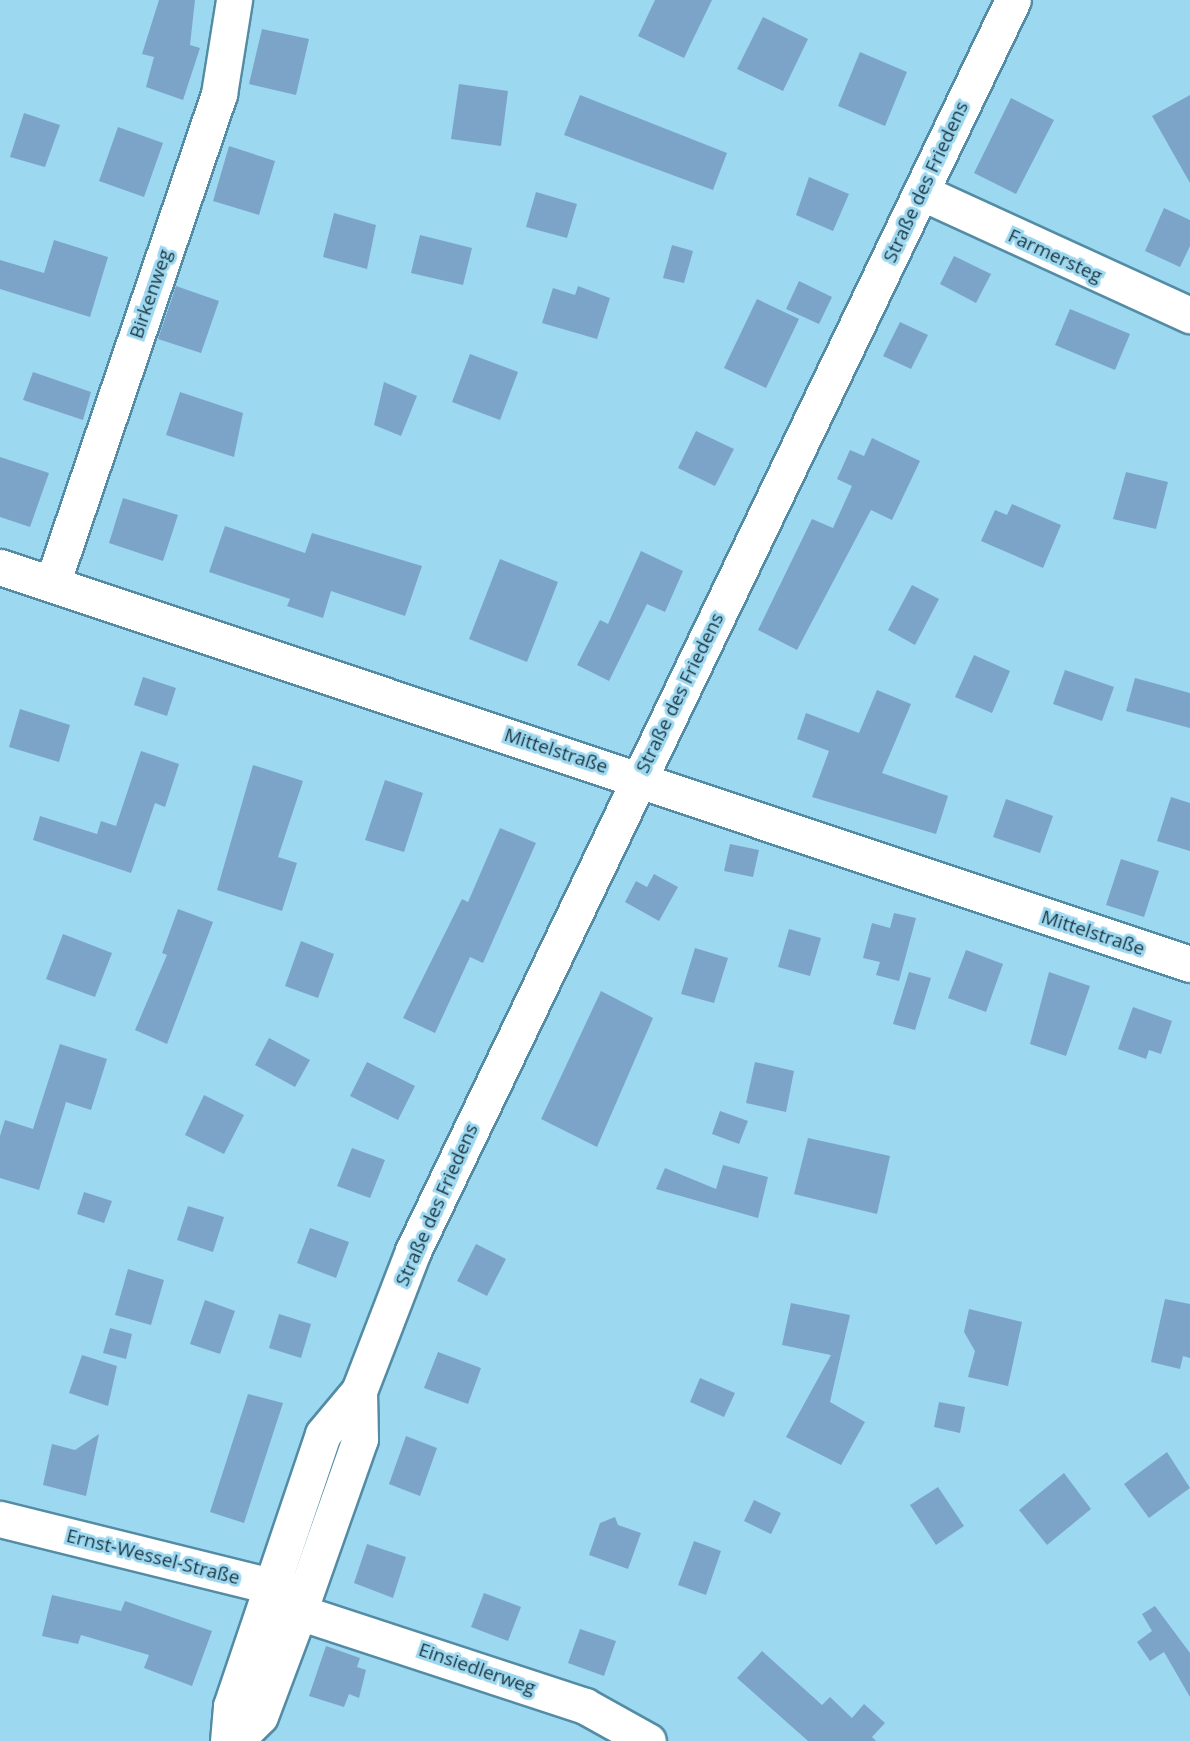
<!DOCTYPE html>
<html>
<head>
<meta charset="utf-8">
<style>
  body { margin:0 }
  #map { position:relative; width:1190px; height:1741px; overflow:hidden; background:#9dd8f1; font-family:"Open Sans",sans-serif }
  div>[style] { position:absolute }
  .building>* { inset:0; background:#7ca4c9 }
  .roads { filter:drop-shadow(2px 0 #538ca4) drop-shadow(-2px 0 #538ca4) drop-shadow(0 2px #538ca4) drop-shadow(0 -2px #538ca4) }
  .minor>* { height:35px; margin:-17.5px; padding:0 17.5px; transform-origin:17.5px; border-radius:17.5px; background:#fff }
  span { translate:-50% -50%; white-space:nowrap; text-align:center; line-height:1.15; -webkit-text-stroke:6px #9dd8f1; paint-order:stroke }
  .street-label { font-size:19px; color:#1f3741 }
</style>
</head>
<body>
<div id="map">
  <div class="building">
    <div style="clip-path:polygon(159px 0,195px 0,190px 45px,200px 48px,183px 100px,146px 87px,154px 57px,142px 54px)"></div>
    <div style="clip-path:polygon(655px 0,712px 0,684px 58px,638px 36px)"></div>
    <div style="clip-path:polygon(763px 17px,808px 39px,783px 91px,737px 69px)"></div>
    <div style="clip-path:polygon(262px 29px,309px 39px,296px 95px,249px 84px)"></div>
    <div style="clip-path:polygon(860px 52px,907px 72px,885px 126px,838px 106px)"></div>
    <div style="clip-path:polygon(459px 84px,508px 91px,501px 146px,451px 139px)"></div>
    <div style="clip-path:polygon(580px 95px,727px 153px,713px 190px,564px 135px)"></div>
    <div style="clip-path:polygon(1190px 95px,1190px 183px,1152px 116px)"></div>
    <div style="clip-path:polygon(1011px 98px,1054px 120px,1016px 194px,974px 173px)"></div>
    <div style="clip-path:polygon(24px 113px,60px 125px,45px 167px,10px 157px)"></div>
    <div style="clip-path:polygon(118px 127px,163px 143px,144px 197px,99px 181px)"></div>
    <div style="clip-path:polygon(229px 146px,275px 161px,259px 215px,213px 201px)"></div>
    <div style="clip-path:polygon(809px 177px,849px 194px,833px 231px,796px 215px)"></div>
    <div style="clip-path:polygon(536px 192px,577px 204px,567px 238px,526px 227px)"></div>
    <div style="clip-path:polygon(1164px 208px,1190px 220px,1190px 246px,1180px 267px,1145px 251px)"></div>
    <div style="clip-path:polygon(334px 213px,376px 225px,367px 269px,323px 257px)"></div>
    <div style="clip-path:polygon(420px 235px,472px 248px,463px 285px,411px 273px)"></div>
    <div style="clip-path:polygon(54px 240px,108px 257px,90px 317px,0 289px,0 260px,44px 273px)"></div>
    <div style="clip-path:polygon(672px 245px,693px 251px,684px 283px,663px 278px)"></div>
    <div style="clip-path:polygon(954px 256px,991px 274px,976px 303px,940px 284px)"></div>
    <div style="clip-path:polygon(799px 281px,832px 297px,819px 324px,786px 309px)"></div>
    <div style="clip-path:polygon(176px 286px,219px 301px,201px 353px,158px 339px)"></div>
    <div style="clip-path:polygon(578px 286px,610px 298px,597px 339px,542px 323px,553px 288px,575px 295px)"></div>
    <div style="clip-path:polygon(757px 299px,799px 319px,766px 388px,724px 368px)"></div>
    <div style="clip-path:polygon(1070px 309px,1130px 334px,1115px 370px,1055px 345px)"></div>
    <div style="clip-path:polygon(900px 322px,928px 335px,911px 369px,883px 356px)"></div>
    <div style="clip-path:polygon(470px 354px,518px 372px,500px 420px,452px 402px)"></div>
    <div style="clip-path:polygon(33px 372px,91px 392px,83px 420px,23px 400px)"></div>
    <div style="clip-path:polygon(384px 382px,417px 396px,401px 436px,374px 425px)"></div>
    <div style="clip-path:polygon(180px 392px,243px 413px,234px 457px,166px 435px)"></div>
    <div style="clip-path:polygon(696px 431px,734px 449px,715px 486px,678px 468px)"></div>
    <div style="clip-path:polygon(872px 438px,920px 461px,892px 520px,871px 510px,797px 650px,758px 630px,812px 519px,833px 528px,852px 486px,837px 479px,850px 450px,864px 456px)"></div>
    <div style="clip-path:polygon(0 457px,49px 473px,30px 527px,0 517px)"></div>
    <div style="clip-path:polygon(1126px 472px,1168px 482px,1156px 529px,1113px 519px)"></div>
    <div style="clip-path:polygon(123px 498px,178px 515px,163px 561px,109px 543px)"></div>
    <div style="clip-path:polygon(1012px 504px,1061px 525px,1043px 568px,981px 541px,995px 510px,1007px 515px)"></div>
    <div style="clip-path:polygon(225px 526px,305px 553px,312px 533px,422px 566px,405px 616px,331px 591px,323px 618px,287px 606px,290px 599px,209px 572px)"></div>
    <div style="clip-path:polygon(641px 551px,683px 571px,665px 612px,647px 604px,609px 681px,577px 665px,600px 620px,608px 624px)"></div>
    <div style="clip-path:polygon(500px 559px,558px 582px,527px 662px,469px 639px)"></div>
    <div style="clip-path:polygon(912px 585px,939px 599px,915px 645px,888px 630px)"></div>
    <div style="clip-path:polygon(974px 655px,1010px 671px,992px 713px,955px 697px)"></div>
    <div style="clip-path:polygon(1065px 670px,1114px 687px,1102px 721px,1053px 704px)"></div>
    <div style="clip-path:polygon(143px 677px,176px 688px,167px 716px,134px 705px)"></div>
    <div style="clip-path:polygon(1135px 678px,1190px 693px,1190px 728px,1126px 711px)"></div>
    <div style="clip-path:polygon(877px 690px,911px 704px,882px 773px,948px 796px,936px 834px,812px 797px,829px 751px,797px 739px,806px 713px,859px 733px)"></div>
    <div style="clip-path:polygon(20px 709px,70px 725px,59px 762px,9px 747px)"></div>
    <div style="clip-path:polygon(141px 751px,179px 764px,165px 807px,155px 803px,131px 873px,33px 840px,40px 816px,97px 834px,101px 821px,116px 826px)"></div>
    <div style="clip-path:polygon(253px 765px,303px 781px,278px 857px,297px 863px,282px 911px,217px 890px)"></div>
    <div style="clip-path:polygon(385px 780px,423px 793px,404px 852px,365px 840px)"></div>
    <div style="clip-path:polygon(1171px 797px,1190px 803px,1190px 851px,1157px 841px)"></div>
    <div style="clip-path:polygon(1006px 799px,1053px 816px,1040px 853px,993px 837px)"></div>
    <div style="clip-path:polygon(500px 828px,536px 843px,483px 963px,470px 957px,435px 1033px,403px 1018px,462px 899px,468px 902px)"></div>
    <div style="clip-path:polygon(730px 844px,759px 850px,753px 877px,724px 871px)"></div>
    <div style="clip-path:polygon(1121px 859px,1159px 871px,1144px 917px,1106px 905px)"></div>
    <div style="clip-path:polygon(654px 874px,678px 887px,659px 921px,625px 902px,636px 881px,647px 887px)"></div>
    <div style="clip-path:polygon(178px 909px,213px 922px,167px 1044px,135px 1030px,167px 955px,162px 953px)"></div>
    <div style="clip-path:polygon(894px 913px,916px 918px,899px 981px,876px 975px,880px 962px,863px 958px,872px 923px,890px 928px)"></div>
    <div style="clip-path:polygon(789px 929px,821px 938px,810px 976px,778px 967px)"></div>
    <div style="clip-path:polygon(63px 934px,112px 953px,95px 997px,46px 979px)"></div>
    <div style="clip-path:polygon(301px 941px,334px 954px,318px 998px,285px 986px)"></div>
    <div style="clip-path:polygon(695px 948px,728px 958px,714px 1003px,681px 994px)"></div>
    <div style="clip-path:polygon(966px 950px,1003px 964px,986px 1012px,948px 998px)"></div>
    <div style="clip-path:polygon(909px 972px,931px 978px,915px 1030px,893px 1024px)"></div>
    <div style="clip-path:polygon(1049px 972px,1090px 986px,1066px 1056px,1030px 1044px)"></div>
    <div style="clip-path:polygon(601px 991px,653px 1018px,597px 1147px,541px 1119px)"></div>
    <div style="clip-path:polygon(1133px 1007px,1172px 1021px,1161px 1054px,1149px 1050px,1146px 1059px,1118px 1049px)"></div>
    <div style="clip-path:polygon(269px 1038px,310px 1060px,295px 1087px,255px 1065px)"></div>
    <div style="clip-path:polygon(60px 1044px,107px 1059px,91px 1110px,66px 1102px,39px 1190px,0 1178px,0 1136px,5px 1120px,33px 1129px)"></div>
    <div style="clip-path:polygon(367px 1062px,415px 1086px,398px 1120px,350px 1096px)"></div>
    <div style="clip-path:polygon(755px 1062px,794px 1071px,786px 1112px,746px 1103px)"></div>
    <div style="clip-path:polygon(204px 1095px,244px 1115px,224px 1154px,185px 1135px)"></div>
    <div style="clip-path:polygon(720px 1111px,748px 1121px,739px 1144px,712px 1134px)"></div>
    <div style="clip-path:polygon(808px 1138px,890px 1156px,877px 1214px,794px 1194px)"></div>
    <div style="clip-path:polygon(352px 1148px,385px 1160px,370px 1198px,337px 1186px)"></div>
    <div style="clip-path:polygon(723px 1165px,768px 1177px,758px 1218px,656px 1189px,665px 1168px,716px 1189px)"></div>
    <div style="clip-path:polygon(84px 1192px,112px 1201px,104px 1223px,77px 1214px)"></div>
    <div style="clip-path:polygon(188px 1206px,224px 1217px,213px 1252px,177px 1240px)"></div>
    <div style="clip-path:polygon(310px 1228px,349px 1242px,336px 1278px,297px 1263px)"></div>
    <div style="clip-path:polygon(476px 1244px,506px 1259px,487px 1296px,457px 1281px)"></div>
    <div style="clip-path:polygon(128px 1269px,164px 1280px,151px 1325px,115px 1315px)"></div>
    <div style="clip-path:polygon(1165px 1299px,1190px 1304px,1190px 1358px,1183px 1356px,1180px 1369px,1151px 1362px)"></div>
    <div style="clip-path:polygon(205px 1300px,235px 1311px,220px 1354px,190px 1344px)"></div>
    <div style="clip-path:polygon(791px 1303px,850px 1315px,830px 1402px,865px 1422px,841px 1465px,786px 1437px,831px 1355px,782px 1345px)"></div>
    <div style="clip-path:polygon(969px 1309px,1022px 1322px,1008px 1386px,968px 1377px,975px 1351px,964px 1332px)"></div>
    <div style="clip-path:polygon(279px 1314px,311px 1324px,301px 1358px,269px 1348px)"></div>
    <div style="clip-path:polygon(110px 1328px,132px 1334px,126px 1359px,103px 1353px)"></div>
    <div style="clip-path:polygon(438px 1352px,481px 1368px,468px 1404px,424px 1388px)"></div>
    <div style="clip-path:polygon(82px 1355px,117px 1366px,108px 1406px,69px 1393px)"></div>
    <div style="clip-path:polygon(700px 1378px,735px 1393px,724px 1417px,690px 1402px)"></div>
    <div style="clip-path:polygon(248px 1394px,283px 1403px,244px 1523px,210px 1512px)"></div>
    <div style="clip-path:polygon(939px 1402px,965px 1407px,960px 1433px,934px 1427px)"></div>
    <div style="clip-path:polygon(99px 1434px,86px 1496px,43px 1485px,52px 1444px,75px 1450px)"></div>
    <div style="clip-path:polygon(406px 1436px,437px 1448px,420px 1496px,389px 1484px)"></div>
    <div style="clip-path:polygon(1167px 1452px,1190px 1488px,1149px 1518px,1124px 1484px)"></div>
    <div style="clip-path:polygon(1064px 1473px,1091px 1509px,1047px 1545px,1019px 1510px)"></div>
    <div style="clip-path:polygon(938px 1487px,964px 1526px,936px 1545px,910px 1505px)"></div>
    <div style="clip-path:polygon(754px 1500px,781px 1513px,771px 1534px,744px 1521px)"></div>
    <div style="clip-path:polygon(615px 1517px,618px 1525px,641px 1533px,628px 1569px,589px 1555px,600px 1523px)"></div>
    <div style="clip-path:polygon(694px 1541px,721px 1551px,706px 1595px,678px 1585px)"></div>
    <div style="clip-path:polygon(367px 1544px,406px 1557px,393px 1598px,354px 1583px)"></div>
    <div style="clip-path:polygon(484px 1593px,521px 1607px,508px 1641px,471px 1627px)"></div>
    <div style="clip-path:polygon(52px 1595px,121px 1611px,125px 1601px,212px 1631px,192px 1686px,144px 1668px,149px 1655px,81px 1635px,78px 1644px,42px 1636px)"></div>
    <div style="clip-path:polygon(1155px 1606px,1190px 1653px,1190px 1697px,1164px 1652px,1150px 1661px,1137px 1642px,1152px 1631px,1142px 1614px)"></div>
    <div style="clip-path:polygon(580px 1629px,616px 1641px,604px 1676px,568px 1663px)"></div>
    <div style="clip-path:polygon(326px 1646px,360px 1658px,357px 1667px,366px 1670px,359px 1698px,349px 1694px,344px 1707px,309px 1696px)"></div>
    <div style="clip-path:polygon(762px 1651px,822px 1705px,830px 1697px,852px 1718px,864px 1704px,885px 1723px,872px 1737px,876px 1741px,808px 1741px,737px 1678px)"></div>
  </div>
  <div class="roads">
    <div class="minor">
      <div style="left:921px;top:192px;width:296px;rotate:24.6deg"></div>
      <div style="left:0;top:567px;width:1254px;rotate:18.45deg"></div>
      <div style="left:52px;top:584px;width:518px;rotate:-71.18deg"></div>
      <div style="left:219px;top:94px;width:95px;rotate:-80.9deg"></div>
      <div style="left:0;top:1519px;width:301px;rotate:13.9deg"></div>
      <div style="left:299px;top:1612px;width:301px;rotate:18.2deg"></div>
      <div style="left:585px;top:1706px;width:72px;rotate:29.1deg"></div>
      <div style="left:228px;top:1741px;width:35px;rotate:-85deg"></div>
      <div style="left:231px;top:1706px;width:287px;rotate:-71.3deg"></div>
      <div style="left:323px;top:1434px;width:56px;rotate:-50.1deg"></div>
      <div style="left:235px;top:1741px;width:35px;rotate:-45deg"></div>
      <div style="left:260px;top:1716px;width:111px;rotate:-69.4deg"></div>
      <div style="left:299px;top:1612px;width:183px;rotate:-70.6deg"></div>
      <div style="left:360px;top:1439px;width:48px;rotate:-91.2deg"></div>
      <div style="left:359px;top:1391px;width:150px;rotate:-68.9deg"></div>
      <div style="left:413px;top:1251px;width:1387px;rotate:-64.38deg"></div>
    </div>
  </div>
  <div class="street-label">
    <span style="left:926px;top:182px;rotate:-65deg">Straße des Friedens</span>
    <span style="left:1055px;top:256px;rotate:25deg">Farmersteg</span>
    <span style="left:151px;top:294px;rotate:-71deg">Birkenweg</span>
    <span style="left:680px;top:693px;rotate:-64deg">Straße des Friedens</span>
    <span style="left:556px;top:751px;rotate:18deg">Mittelstraße</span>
    <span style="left:1093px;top:933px;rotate:18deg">Mittelstraße</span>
    <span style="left:437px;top:1205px;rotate:-66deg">Straße des Friedens</span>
    <span style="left:153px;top:1557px;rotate:14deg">Ernst-Wessel-Straße</span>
    <span style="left:477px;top:1669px;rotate:19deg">Einsiedlerweg</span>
  </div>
</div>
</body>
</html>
